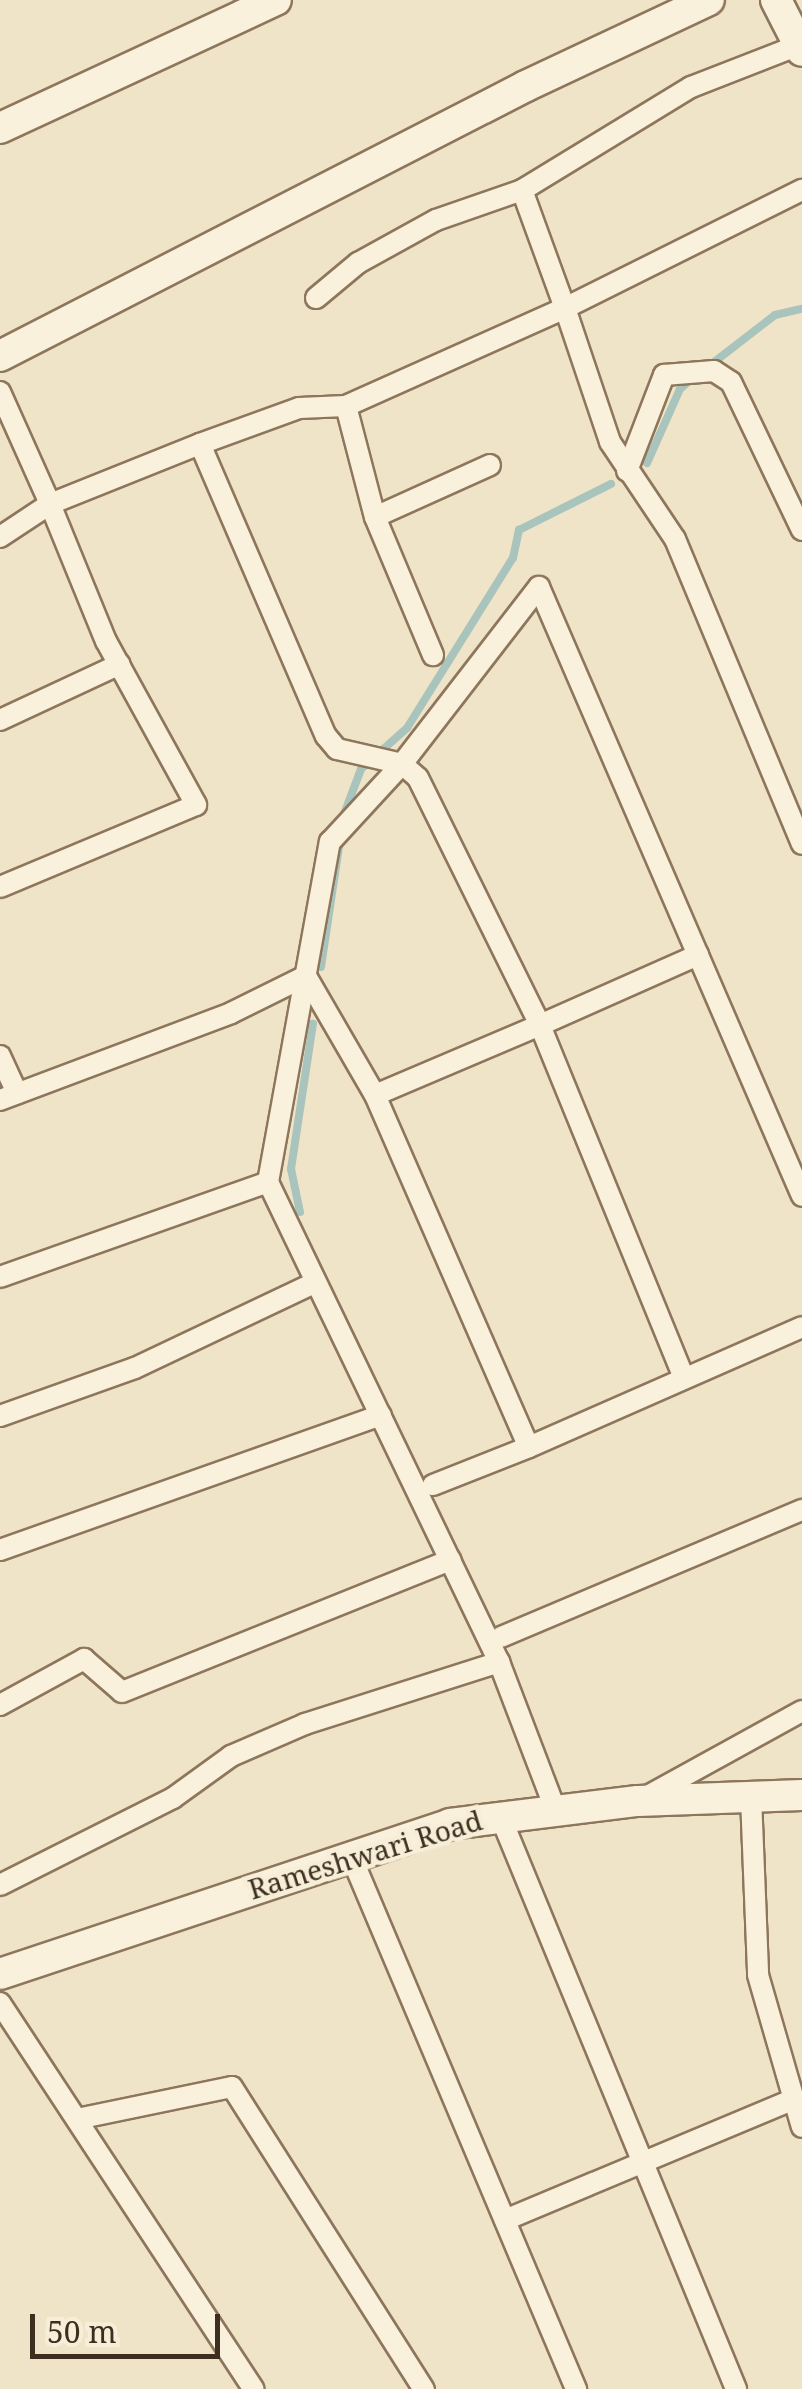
<!DOCTYPE html>
<html>
<head>
<meta charset="utf-8">
<style>
  body { margin:0 }
  #map { position:relative; width:802px; height:2389px; overflow:hidden; background:#f0e4c8; font-family:"Noto Serif",serif }
  div>[style] { position:absolute }
  .stream>* { height:8px; margin:-4px; padding:0 4px; transform-origin:4px; border-radius:4px; background:#a9c4bc }
  .roads { filter:drop-shadow(2px 0 #8d765c) drop-shadow(-2px 0 #8d765c) drop-shadow(0 2px #8d765c) drop-shadow(0 -2px #8d765c) }
  .street>* { height:20px; margin:-10px; padding:0 10px; transform-origin:10px; border-radius:10px; background:#faf1dc }
  .secondary>* { height:30px; margin:-15px; padding:0 15px; transform-origin:15px; border-radius:15px; background:#faf1dc }
  span { translate:-50% -50%; white-space:nowrap; text-align:center; line-height:1.15; -webkit-text-stroke:9px #f7eed8; paint-order:stroke }
  .street-label { font-size:28px; color:#3d2e20 }
  .scale { position:absolute; left:30px; top:2314px; width:190px; height:45px; box-sizing:border-box; border:5px solid #3d2e20; border-top:0; padding-left:12px; font-size:30px; line-height:35px; white-space:nowrap; color:#3d2e20; -webkit-text-stroke:8px #f7eed8; paint-order:stroke }
</style>
</head>
<body>
<div id="map">
  <div class="stream">
    <div style="left:709px;top:366px;width:83px;rotate:-37.7deg"></div>
    <div style="left:775px;top:315px;width:28px;rotate:-13deg"></div>
    <div style="left:647px;top:463px;width:81px;rotate:-66deg"></div>
    <div style="left:680px;top:389px;width:18px;rotate:-41deg"></div>
    <div style="left:343px;top:817px;width:51px;rotate:-69.4deg"></div>
    <div style="left:361px;top:769px;width:62px;rotate:-41.7deg"></div>
    <div style="left:407px;top:728px;width:200px;rotate:-58.1deg"></div>
    <div style="left:513px;top:558px;width:29px;rotate:-78deg"></div>
    <div style="left:519px;top:530px;width:103px;rotate:-26.6deg"></div>
    <div style="left:321px;top:967px;width:122px;rotate:-81.5deg"></div>
    <div style="left:300px;top:1212px;width:44px;rotate:-101.8deg"></div>
    <div style="left:291px;top:1169px;width:147px;rotate:-81.4deg"></div>
  </div>
  <div class="roads">
    <div class="street">
      <div style="left:799px;top:45px;width:116px;rotate:158.7deg"></div>
      <div style="left:691px;top:87px;width:198px;rotate:148.6deg"></div>
      <div style="left:522px;top:190px;width:126px;rotate:70deg"></div>
      <div style="left:565px;top:308px;width:265px;rotate:-26.5deg"></div>
      <div style="left:316px;top:298px;width:55px;rotate:-39.8deg"></div>
      <div style="left:358px;top:263px;width:89px;rotate:-28.9deg"></div>
      <div style="left:436px;top:220px;width:91px;rotate:-19.2deg"></div>
      <div style="left:0;top:392px;width:123px;rotate:65.9deg"></div>
      <div style="left:50px;top:504px;width:162px;rotate:-21.8deg"></div>
      <div style="left:200px;top:444px;width:318px;rotate:66.7deg"></div>
      <div style="left:326px;top:736px;width:17px;rotate:50deg"></div>
      <div style="left:337px;top:749px;width:67px;rotate:13deg"></div>
      <div style="left:402px;top:764px;width:21px;rotate:41deg"></div>
      <div style="left:418px;top:778px;width:275px;rotate:63.7deg"></div>
      <div style="left:540px;top:1025px;width:179px;rotate:157deg"></div>
      <div style="left:375px;top:1095px;width:384px;rotate:66.4deg"></div>
      <div style="left:529px;top:1447px;width:298px;rotate:-23.7deg"></div>
      <div style="left:346px;top:406px;width:240px;rotate:-24.1deg"></div>
      <div style="left:565px;top:308px;width:141px;rotate:71.4deg"></div>
      <div style="left:610px;top:442px;width:117px;rotate:56.2deg"></div>
      <div style="left:675px;top:539px;width:330px;rotate:67.4deg"></div>
      <div style="left:200px;top:444px;width:105px;rotate:-20deg"></div>
      <div style="left:299px;top:408px;width:47px;rotate:-2.4deg"></div>
      <div style="left:346px;top:406px;width:115px;rotate:75.4deg"></div>
      <div style="left:375px;top:517px;width:150px;rotate:67.2deg"></div>
      <div style="left:627px;top:471px;width:103px;rotate:-68.9deg"></div>
      <div style="left:664px;top:375px;width:50px;rotate:-4.6deg"></div>
      <div style="left:714px;top:371px;width:20px;rotate:33deg"></div>
      <div style="left:731px;top:382px;width:164px;rotate:64.4deg"></div>
      <div style="left:375px;top:517px;width:126px;rotate:-24.3deg"></div>
      <div style="left:0;top:537px;width:60px;rotate:-33.4deg"></div>
      <div style="left:50px;top:504px;width:148px;rotate:67.8deg"></div>
      <div style="left:106px;top:641px;width:187px;rotate:61.2deg"></div>
      <div style="left:196px;top:805px;width:212px;rotate:157.3deg"></div>
      <div style="left:0;top:720px;width:132px;rotate:-25deg"></div>
      <div style="left:0;top:1056px;width:41px;rotate:65.3deg"></div>
      <div style="left:0;top:1100px;width:247px;rotate:-20.6deg"></div>
      <div style="left:231px;top:1013px;width:84px;rotate:-26.3deg"></div>
      <div style="left:306px;top:976px;width:138px;rotate:59.9deg"></div>
      <div style="left:268px;top:1182px;width:346px;rotate:-79.7deg"></div>
      <div style="left:330px;top:842px;width:106px;rotate:-47.3deg"></div>
      <div style="left:402px;top:764px;width:224px;rotate:-52.3deg"></div>
      <div style="left:539px;top:587px;width:663px;rotate:66.64deg"></div>
      <div style="left:0;top:1277px;width:284px;rotate:-19.5deg"></div>
      <div style="left:268px;top:1182px;width:533px;rotate:64.3deg"></div>
      <div style="left:499px;top:1662px;width:157px;rotate:69.1deg"></div>
      <div style="left:684px;top:1378px;width:381px;rotate:-112.2deg"></div>
      <div style="left:540px;top:1025px;width:173px;rotate:-23.9deg"></div>
      <div style="left:0;top:1416px;width:143px;rotate:-19.6deg"></div>
      <div style="left:135px;top:1368px;width:200px;rotate:-25.4deg"></div>
      <div style="left:433px;top:1485px;width:103px;rotate:-21.6deg"></div>
      <div style="left:0;top:1550px;width:404px;rotate:-19.5deg"></div>
      <div style="left:501px;top:1637px;width:327px;rotate:-22.9deg"></div>
      <div style="left:0;top:1705px;width:96px;rotate:-28.7deg"></div>
      <div style="left:84px;top:1659px;width:50px;rotate:41deg"></div>
      <div style="left:122px;top:1692px;width:354px;rotate:-21.9deg"></div>
      <div style="left:646px;top:1797px;width:178px;rotate:-28.9deg"></div>
      <div style="left:751px;top:1797px;width:178px;rotate:87.7deg"></div>
      <div style="left:758px;top:1975px;width:158px;rotate:73.9deg"></div>
      <div style="left:499px;top:1813px;width:623px;rotate:67.63deg"></div>
      <div style="left:351px;top:1856px;width:579px;rotate:67.11deg"></div>
      <div style="left:0;top:1885px;width:194px;rotate:-26.7deg"></div>
      <div style="left:173px;top:1798px;width:72px;rotate:-35.9deg"></div>
      <div style="left:231px;top:1756px;width:81px;rotate:-23.4deg"></div>
      <div style="left:305px;top:1724px;width:204px;rotate:-17.7deg"></div>
      <div style="left:0;top:2003px;width:462px;rotate:56.7deg"></div>
      <div style="left:77px;top:2119px;width:158px;rotate:-11.7deg"></div>
      <div style="left:232px;top:2087px;width:358px;rotate:57.6deg"></div>
      <div style="left:505px;top:2220px;width:311px;rotate:-22.7deg"></div>
    </div>
    <div class="secondary">
      <div style="left:776px;top:0;width:57px;rotate:63deg"></div>
      <div style="left:0;top:128px;width:304px;rotate:-24.9deg"></div>
      <div style="left:0;top:356px;width:591px;rotate:-27.17deg"></div>
      <div style="left:526px;top:86px;width:202px;rotate:-25.2deg"></div>
      <div style="left:0;top:1974px;width:474px;rotate:-18.4deg"></div>
      <div style="left:450px;top:1824px;width:189px;rotate:-7deg"></div>
      <div style="left:638px;top:1801px;width:164px;rotate:-2.1deg"></div>
    </div>
  </div>
  <div class="street-label">
    <span style="left:365px;top:1854px;rotate:-17deg">Rameshwari Road</span>
  </div>
  <div class="scale">50 m</div>
</div>
</body>
</html>
